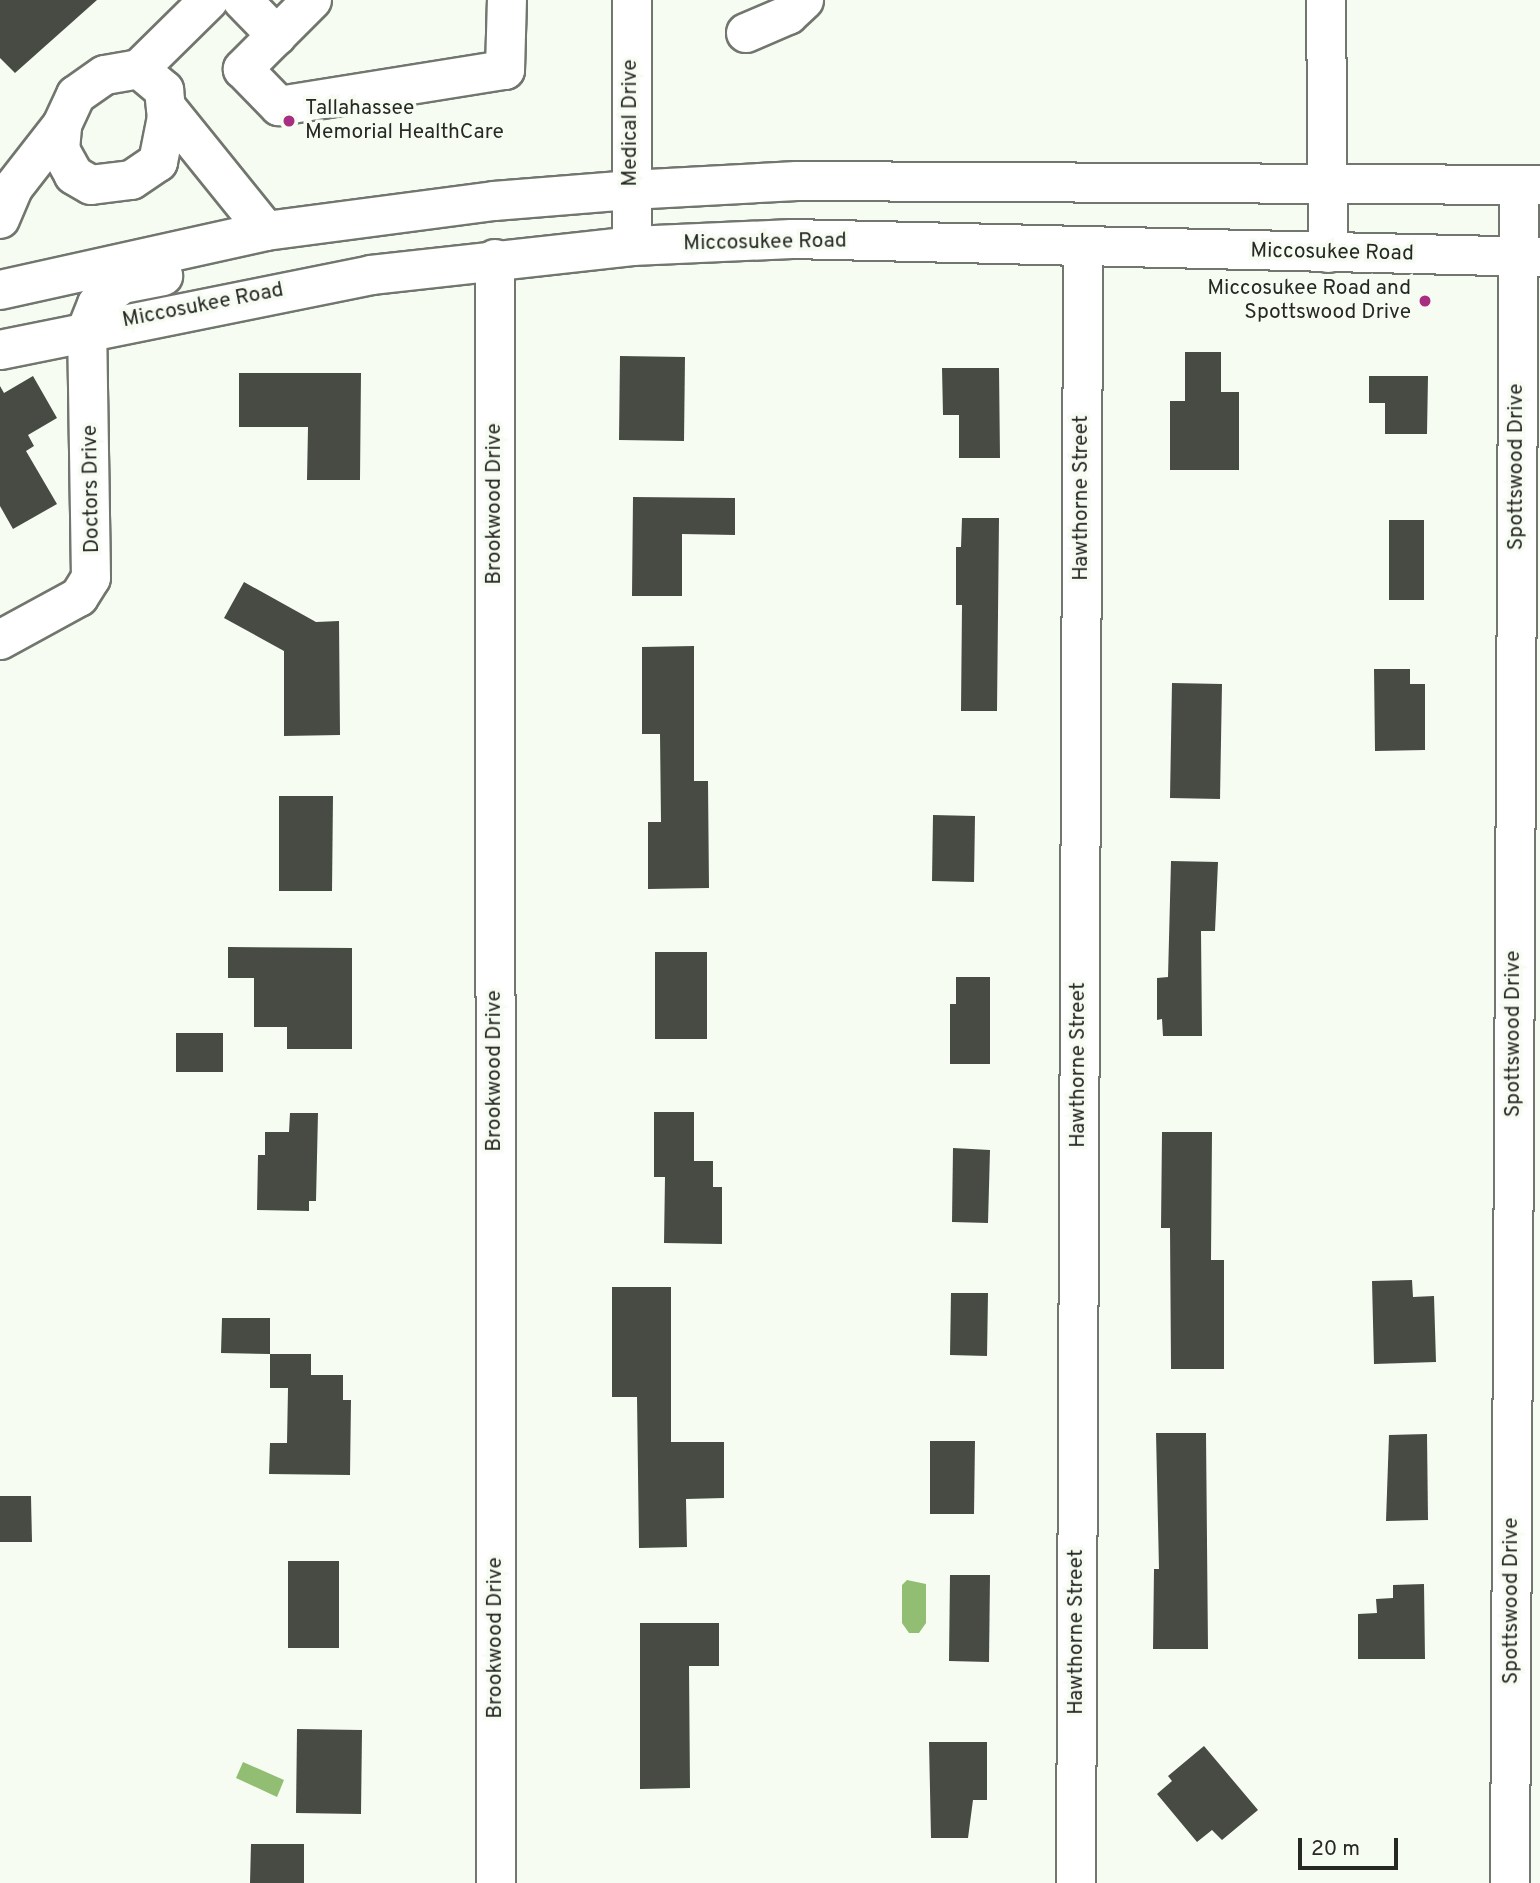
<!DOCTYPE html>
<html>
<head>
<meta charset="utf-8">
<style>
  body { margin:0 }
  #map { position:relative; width:1540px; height:1883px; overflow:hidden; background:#f7fcf3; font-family:Overpass,sans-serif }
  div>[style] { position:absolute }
  .water>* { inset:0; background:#91be72 }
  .building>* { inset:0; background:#474b44 }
  .roads { filter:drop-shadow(2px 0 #71766e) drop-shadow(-2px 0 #71766e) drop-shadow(0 2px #71766e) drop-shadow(0 -2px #71766e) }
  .minor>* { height:38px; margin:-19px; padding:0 19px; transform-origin:19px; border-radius:19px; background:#fff }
  .dots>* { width:19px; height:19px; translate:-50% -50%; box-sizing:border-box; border:4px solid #f7fcf3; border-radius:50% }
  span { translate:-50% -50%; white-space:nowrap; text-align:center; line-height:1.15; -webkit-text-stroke:7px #f7fcf3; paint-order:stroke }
  .poi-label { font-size:21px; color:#262824 }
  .left { translate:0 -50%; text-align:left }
  .right { translate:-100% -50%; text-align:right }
  .street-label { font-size:21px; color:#262824 }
  .scale { position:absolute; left:1298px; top:1838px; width:100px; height:32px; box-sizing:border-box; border:4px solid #262824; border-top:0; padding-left:9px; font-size:21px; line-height:24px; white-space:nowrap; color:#262824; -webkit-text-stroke:5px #f7fcf3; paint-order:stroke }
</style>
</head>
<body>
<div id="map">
  <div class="water">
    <div style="clip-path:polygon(907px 1580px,926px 1584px,926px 1623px,919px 1633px,909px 1633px,902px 1623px,902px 1585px)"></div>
    <div style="clip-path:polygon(243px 1762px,284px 1780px,277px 1797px,236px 1778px)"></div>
  </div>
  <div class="building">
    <div style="clip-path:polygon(0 0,97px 0,15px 73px,0 58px)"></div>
    <div style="clip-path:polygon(1185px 352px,1221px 352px,1221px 392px,1239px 392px,1239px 470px,1170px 470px,1170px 401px,1185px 401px)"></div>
    <div style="clip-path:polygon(620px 356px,685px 357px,684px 441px,619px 440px)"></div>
    <div style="clip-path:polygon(942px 368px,999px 368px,1000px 458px,959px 458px,959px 415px,943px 415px)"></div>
    <div style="clip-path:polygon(239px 373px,361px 373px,360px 480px,307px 480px,308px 427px,239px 427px)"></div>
    <div style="clip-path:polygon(33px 376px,57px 418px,28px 435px,34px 446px,26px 451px,57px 504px,13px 529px,0 506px,0 386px,4px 393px)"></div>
    <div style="clip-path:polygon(1369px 376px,1428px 376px,1427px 434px,1385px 434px,1385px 403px,1369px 403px)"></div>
    <div style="clip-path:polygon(633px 497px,735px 498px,735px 535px,682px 534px,682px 596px,632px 596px)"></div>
    <div style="clip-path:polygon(962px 518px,999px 518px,997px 711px,961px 711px,962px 605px,956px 605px,956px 547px,961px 547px)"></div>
    <div style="clip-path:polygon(1389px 520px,1424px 520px,1424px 600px,1389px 600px)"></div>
    <div style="clip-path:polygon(244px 582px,316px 622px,339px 621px,340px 735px,284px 736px,284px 651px,224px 618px)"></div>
    <div style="clip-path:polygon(694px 646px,694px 781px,708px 781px,709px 888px,648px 889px,648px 822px,661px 822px,660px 734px,642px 734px,642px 647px)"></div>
    <div style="clip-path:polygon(1374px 669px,1410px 669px,1410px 684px,1425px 684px,1425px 750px,1375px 751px)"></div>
    <div style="clip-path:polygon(1172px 683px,1222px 684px,1220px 799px,1170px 798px)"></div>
    <div style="clip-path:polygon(279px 796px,333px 796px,332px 891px,279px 891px)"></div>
    <div style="clip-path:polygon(933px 815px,975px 816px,974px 882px,932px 881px)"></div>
    <div style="clip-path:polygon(1171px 861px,1218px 862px,1215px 931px,1201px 931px,1202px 1036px,1163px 1036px,1162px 1019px,1157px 1020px,1157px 978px,1168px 977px)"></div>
    <div style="clip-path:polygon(228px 947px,352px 948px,352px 1049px,287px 1049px,287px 1027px,254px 1027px,254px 978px,228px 978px)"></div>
    <div style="clip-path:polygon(655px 952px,707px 952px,707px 1039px,655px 1039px)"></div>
    <div style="clip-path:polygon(956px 977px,990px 977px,990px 1064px,950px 1064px,950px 1004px,956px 1004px)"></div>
    <div style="clip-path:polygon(176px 1033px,223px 1033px,223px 1072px,176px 1072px)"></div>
    <div style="clip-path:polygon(654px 1112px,694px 1112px,694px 1161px,713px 1161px,713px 1187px,722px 1187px,722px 1244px,664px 1243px,665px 1177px,654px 1177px)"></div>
    <div style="clip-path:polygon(290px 1113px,318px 1113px,316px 1201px,309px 1201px,309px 1211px,257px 1210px,258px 1155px,265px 1155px,265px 1132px,289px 1132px)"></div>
    <div style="clip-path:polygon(1162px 1132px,1212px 1132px,1211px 1260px,1224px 1260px,1224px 1369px,1171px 1369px,1170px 1228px,1161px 1228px)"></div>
    <div style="clip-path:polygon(953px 1148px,990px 1150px,988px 1223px,952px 1222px)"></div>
    <div style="clip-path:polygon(1412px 1280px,1413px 1297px,1434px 1296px,1436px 1362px,1374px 1364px,1372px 1281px)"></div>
    <div style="clip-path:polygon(612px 1287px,671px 1287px,671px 1442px,724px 1442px,724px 1498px,686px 1499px,687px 1547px,639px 1548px,637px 1397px,612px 1397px)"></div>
    <div style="clip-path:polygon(951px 1293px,988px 1293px,987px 1356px,950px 1355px)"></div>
    <div style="clip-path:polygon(222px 1318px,270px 1318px,270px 1354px,221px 1353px)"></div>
    <div style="clip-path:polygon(270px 1354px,311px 1354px,311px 1375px,343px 1375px,343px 1400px,351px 1400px,350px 1475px,269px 1474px,270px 1443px,287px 1443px,288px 1388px,270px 1388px)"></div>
    <div style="clip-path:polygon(1156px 1433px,1206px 1433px,1208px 1649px,1153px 1649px,1154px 1569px,1159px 1569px)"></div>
    <div style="clip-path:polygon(1427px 1434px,1428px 1520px,1386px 1521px,1389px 1435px)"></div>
    <div style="clip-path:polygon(930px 1441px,975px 1441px,974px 1514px,930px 1514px)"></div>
    <div style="clip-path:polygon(0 1496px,31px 1496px,32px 1542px,0 1542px)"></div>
    <div style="clip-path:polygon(288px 1561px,339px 1561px,339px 1648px,288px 1648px)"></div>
    <div style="clip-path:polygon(950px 1575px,990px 1575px,989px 1662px,949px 1661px)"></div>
    <div style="clip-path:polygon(1424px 1584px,1425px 1659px,1358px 1659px,1358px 1614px,1377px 1613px,1376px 1599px,1393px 1598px,1393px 1585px)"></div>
    <div style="clip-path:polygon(640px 1623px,719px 1623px,719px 1666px,689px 1666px,690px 1788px,640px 1789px)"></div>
    <div style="clip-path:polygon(297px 1729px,362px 1730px,361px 1814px,296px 1813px)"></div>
    <div style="clip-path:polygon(929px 1742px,987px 1742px,987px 1800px,973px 1800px,968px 1838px,931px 1838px)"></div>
    <div style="clip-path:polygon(1204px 1746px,1258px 1810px,1222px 1840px,1212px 1830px,1197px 1842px,1157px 1794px,1172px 1781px,1168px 1776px)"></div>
    <div style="clip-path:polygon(251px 1844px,304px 1844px,304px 1883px,250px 1883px)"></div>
  </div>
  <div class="roads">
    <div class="minor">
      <div style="left:242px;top:0;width:50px;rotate:45.8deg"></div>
      <div style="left:312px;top:0;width:98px;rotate:135deg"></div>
      <div style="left:243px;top:69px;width:52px;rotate:45.8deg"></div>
      <div style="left:279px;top:106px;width:229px;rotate:-9.1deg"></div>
      <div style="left:505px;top:70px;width:70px;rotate:-88.4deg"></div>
      <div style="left:632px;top:0;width:246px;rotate:90deg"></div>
      <div style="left:1326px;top:0;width:253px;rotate:89.5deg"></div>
      <div style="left:746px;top:33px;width:46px;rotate:-23.2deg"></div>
      <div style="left:788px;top:15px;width:22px;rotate:-43deg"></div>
      <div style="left:139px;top:69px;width:33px;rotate:40deg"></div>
      <div style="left:164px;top:90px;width:27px;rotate:84deg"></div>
      <div style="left:167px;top:117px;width:46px;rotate:101.3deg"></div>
      <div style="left:158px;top:162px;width:32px;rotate:146deg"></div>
      <div style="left:131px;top:180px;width:40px;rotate:172.9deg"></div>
      <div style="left:91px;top:185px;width:20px;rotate:-150deg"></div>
      <div style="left:74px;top:175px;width:29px;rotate:-119deg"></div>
      <div style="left:60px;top:150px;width:25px;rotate:-85deg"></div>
      <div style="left:62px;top:125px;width:33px;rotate:-65deg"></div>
      <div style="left:76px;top:95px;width:35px;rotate:-35deg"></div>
      <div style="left:105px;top:75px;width:35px;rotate:-10deg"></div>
      <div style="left:139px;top:69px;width:98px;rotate:-44.6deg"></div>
      <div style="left:166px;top:107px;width:159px;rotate:51.1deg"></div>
      <div style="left:0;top:219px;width:34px;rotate:-67deg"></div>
      <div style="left:13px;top:188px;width:80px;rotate:-52.1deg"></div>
      <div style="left:495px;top:259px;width:1624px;rotate:89.96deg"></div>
      <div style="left:0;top:290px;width:272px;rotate:-12.5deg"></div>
      <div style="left:266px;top:231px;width:230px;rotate:-7.5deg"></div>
      <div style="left:494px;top:201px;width:136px;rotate:-4.6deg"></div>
      <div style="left:630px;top:190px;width:167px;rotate:-3.1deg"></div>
      <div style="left:797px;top:181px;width:743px;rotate:0.31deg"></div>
      <div style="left:0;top:350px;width:379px;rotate:-11.4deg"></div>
      <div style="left:371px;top:275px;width:263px;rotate:-6.3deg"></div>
      <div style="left:632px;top:246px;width:160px;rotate:-2.5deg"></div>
      <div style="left:792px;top:239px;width:748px;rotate:1.38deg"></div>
      <div style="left:0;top:640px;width:90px;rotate:-28.6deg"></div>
      <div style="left:79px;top:597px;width:22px;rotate:-58deg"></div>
      <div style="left:91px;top:578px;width:249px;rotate:-90.9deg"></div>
      <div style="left:87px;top:329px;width:27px;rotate:-68deg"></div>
      <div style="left:97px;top:304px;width:32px;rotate:-39deg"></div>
      <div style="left:122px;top:284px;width:42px;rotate:-11deg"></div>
      <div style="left:1076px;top:1883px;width:1635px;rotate:-89.75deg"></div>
      <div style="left:1510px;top:1883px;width:1698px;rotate:-89.7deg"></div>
    </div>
  </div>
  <div class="dots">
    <div style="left:289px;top:121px;background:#a82e81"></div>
    <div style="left:1425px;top:301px;background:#a82e81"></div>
  </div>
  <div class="poi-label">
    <span class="left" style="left:305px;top:121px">Tallahassee<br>Memorial HealthCare</span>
    <span class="right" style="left:1411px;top:301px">Miccosukee Road and<br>Spottswood Drive</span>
  </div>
  <div class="street-label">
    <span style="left:631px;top:123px;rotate:-90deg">Medical Drive</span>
    <span style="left:765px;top:243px;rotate:-1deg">Miccosukee Road</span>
    <span style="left:1332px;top:253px;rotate:1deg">Miccosukee Road</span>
    <span style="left:203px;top:306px;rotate:-11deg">Miccosukee Road</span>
    <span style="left:1517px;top:467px;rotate:-90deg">Spottswood Drive</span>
    <span style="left:92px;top:489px;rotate:-91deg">Doctors Drive</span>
    <span style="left:1082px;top:498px;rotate:-90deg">Hawthorne Street</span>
    <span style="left:495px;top:504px;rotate:-90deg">Brookwood Drive</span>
    <span style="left:1514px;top:1034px;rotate:-90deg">Spottswood Drive</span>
    <span style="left:1079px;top:1065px;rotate:-90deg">Hawthorne Street</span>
    <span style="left:495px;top:1071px;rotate:-90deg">Brookwood Drive</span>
    <span style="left:1512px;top:1601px;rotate:-90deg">Spottswood Drive</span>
    <span style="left:1077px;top:1632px;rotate:-90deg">Hawthorne Street</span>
    <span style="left:496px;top:1638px;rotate:-90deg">Brookwood Drive</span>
  </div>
  <div class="scale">20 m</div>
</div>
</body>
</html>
